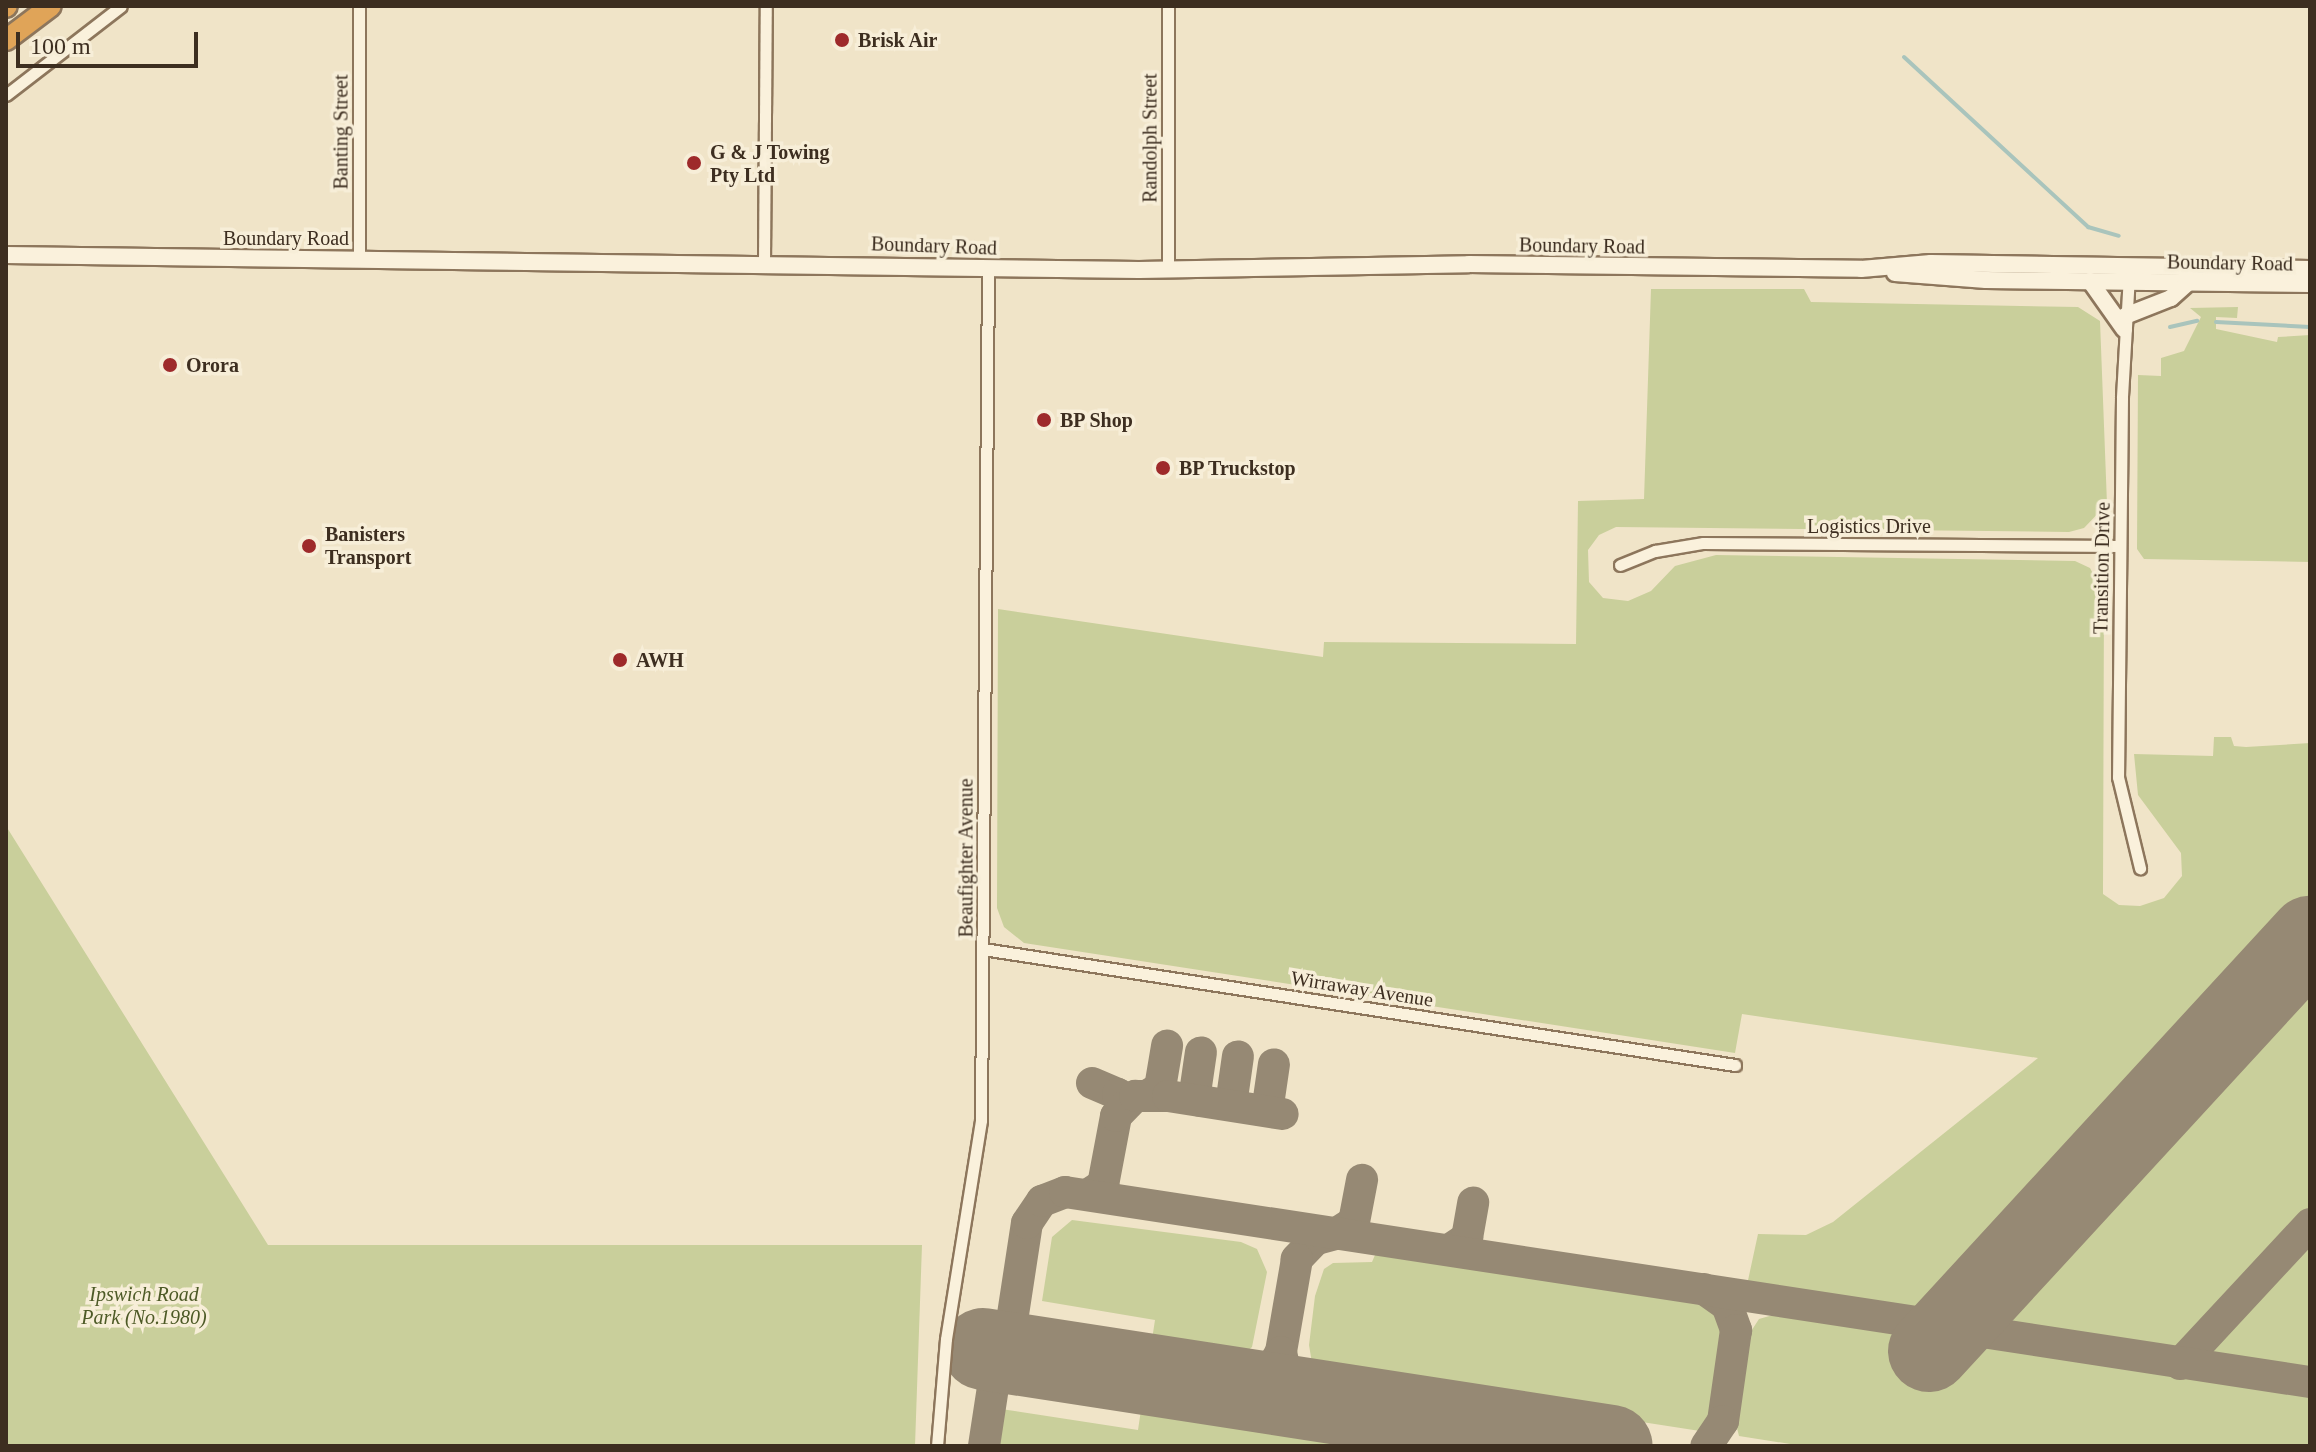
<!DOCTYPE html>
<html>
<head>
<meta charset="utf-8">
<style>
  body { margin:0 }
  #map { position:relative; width:2316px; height:1452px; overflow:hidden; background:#f0e4c8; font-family:Georgia,serif }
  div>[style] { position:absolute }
  .green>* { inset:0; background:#c9cf9b }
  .stream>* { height:4px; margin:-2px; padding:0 2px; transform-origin:2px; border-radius:2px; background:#a9c4bc }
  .taxiway>* { height:32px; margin:-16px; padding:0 16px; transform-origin:16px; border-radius:16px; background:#968974 }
  .runway>* { height:82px; margin:-41px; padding:0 41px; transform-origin:41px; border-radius:41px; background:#968974 }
  .roads { filter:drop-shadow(2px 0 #8d765c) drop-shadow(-2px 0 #8d765c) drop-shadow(0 2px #8d765c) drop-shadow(0 -2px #8d765c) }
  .minor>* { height:11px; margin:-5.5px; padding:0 5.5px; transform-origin:5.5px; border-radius:5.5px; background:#faf1dc }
  .secondary>* { height:16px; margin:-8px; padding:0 8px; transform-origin:8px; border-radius:8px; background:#faf1dc }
  .motorway>* { height:20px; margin:-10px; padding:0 10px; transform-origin:10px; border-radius:10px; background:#e0a458 }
  .dots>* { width:22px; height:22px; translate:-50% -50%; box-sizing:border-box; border:4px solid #f7eed8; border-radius:50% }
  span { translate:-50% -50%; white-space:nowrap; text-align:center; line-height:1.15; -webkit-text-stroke:7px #f7eed8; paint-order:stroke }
  .poi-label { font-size:20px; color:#3d2e20; font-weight:700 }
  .left { translate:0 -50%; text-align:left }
  .street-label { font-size:20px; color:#3d2e20 }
  .park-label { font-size:20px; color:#4d5a26; font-style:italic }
  .frame { position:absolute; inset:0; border:8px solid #3d2e20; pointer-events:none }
  .scale { position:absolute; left:16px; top:32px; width:182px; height:36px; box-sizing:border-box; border:4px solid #3d2e20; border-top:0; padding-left:10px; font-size:24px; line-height:28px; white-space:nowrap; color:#3d2e20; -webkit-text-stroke:6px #f7eed8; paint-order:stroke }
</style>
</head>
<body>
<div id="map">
  <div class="green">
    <div style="clip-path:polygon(1651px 289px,1804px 289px,1811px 302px,2078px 307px,2100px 321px,2107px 504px,2084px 528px,2069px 532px,1616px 527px,1599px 535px,1588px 550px,1589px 582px,1603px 598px,1628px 601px,1651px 591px,1675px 566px,1716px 555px,2075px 561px,2090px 568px,2104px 595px,2103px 894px,2119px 905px,2140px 906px,2164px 898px,2182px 876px,2181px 853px,2138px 795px,2134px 754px,2213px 756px,2214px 737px,2231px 737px,2234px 746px,2246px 747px,2310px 743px,2310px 1371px,2013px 1324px,2012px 1303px,2061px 1250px,2019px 1212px,1922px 1311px,1747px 1285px,1758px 1234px,1806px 1235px,1833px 1222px,2038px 1058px,1742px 1014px,1735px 1053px,1024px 943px,1004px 927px,997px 908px,998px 609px,1323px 657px,1324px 642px,1576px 644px,1578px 501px,1644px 499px)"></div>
    <div style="clip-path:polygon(2238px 307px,2237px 318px,2216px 317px,2216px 329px,2277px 342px,2278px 337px,2310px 335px,2310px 562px,2144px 559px,2137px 549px,2138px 375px,2161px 376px,2161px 358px,2184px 351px,2201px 317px,2190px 308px)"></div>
    <div style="clip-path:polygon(6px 826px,268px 1245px,922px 1245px,915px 1446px,6px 1446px)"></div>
    <div style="clip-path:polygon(1072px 1220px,1241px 1242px,1257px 1249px,1267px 1272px,1252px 1347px,1237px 1360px,1151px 1346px,1155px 1320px,1042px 1301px,1052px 1237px)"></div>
    <div style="clip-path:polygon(1394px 1253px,1706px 1303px,1725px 1331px,1711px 1422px,1700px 1431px,1325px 1373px,1312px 1363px,1309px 1345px,1315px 1296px,1324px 1269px,1333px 1263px,1372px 1262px,1375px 1255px)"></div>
    <div style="clip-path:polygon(1784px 1312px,1904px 1332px,1949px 1373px,1978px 1343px,2310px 1394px,2310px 1446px,1803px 1446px,1739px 1436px,1734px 1416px,1746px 1339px,1759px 1319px)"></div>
    <div style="clip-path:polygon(1142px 1403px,1420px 1446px,992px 1446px,1001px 1409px,1138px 1430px)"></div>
  </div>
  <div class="stream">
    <div style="left:1904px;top:57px;width:251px;rotate:42.7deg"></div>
    <div style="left:2088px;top:227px;width:32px;rotate:16deg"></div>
    <div style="left:2216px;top:322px;width:94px;rotate:3deg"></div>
    <div style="left:2170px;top:327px;width:28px;rotate:-13deg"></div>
  </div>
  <div class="taxiway">
    <div style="left:1092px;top:1083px;width:28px;rotate:23deg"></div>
    <div style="left:1118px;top:1094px;width:13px;rotate:77deg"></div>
    <div style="left:1150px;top:1094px;width:12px;rotate:-31deg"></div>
    <div style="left:1160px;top:1088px;width:43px;rotate:-80.5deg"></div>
    <div style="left:1201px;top:1101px;width:10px;rotate:-127deg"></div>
    <div style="left:1195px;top:1093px;width:41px;rotate:-81.7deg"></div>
    <div style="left:1237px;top:1106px;width:9px;rotate:-122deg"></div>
    <div style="left:1232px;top:1098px;width:42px;rotate:-81.9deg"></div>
    <div style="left:1260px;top:1110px;width:9px;rotate:-32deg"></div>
    <div style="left:1268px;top:1105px;width:41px;rotate:-81.7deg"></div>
    <div style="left:1089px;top:1194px;width:17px;rotate:-33deg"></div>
    <div style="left:1103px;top:1185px;width:70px;rotate:-79.3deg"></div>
    <div style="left:1116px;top:1116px;width:28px;rotate:-46deg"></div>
    <div style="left:1135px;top:1096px;width:33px"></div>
    <div style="left:1168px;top:1096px;width:116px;rotate:8.9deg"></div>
    <div style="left:1337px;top:1233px;width:20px;rotate:-33deg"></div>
    <div style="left:1354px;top:1222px;width:43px;rotate:-79.2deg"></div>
    <div style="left:1339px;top:1233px;width:24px;rotate:165deg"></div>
    <div style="left:1316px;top:1239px;width:28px;rotate:134deg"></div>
    <div style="left:1297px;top:1259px;width:94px;rotate:99.8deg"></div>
    <div style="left:1281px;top:1352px;width:25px;rotate:78deg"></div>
    <div style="left:1286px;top:1376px;width:33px;rotate:41deg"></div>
    <div style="left:1311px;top:1398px;width:117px;rotate:9.4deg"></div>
    <div style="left:1449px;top:1250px;width:22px;rotate:-34deg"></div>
    <div style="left:1467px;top:1238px;width:36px;rotate:-80deg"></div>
    <div style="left:1704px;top:1289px;width:28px;rotate:35deg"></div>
    <div style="left:1727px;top:1305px;width:27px;rotate:70deg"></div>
    <div style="left:1736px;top:1330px;width:92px;rotate:98.1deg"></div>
    <div style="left:1723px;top:1421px;width:30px;rotate:124deg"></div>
    <div style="left:2180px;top:1364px;width:191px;rotate:-47.1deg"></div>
    <div style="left:1140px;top:1373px;width:102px;rotate:7.3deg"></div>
    <div style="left:1241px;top:1386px;width:27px;rotate:-20deg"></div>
    <div style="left:1266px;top:1377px;width:29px;rotate:-59deg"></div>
    <div style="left:994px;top:1378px;width:15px;rotate:-62deg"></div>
    <div style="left:1001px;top:1365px;width:19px;rotate:-25deg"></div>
    <div style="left:1018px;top:1357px;width:105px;rotate:7.1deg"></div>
    <div style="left:1565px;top:1439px;width:52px;rotate:7.7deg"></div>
    <div style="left:984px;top:1446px;width:79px;rotate:-81.3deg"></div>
    <div style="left:996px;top:1368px;width:37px;rotate:-68deg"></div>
    <div style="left:1010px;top:1334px;width:112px;rotate:-81.3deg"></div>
    <div style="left:1027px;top:1223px;width:27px;rotate:-56deg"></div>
    <div style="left:1042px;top:1201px;width:25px;rotate:-21deg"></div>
    <div style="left:1065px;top:1192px;width:1259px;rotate:8.68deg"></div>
  </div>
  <div class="runway">
    <div style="left:983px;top:1349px;width:636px;rotate:8.77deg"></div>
    <div style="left:1929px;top:1351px;width:563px;rotate:-47.38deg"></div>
  </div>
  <div class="roads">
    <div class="minor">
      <div style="left:359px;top:6px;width:252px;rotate:90deg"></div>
      <div style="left:6px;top:95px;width:145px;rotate:-37.7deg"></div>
      <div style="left:764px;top:262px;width:256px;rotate:-89.6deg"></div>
      <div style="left:1168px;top:270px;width:264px;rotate:-90deg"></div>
      <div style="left:2129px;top:275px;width:123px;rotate:93.3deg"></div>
      <div style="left:2122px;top:398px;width:379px;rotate:90.6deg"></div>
      <div style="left:2118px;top:777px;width:94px;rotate:76.4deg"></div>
      <div style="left:1620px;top:565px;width:38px;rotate:-22deg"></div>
      <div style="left:1655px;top:551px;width:49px;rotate:-9.5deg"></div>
      <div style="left:1703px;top:543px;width:417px;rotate:0.4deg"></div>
      <div style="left:983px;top:949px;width:761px;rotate:8.77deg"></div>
      <div style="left:937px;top:1446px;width:107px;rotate:-85.2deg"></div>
      <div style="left:946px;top:1339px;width:222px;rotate:-80.9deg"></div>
      <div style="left:981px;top:1120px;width:853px;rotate:-89.53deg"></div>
    </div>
    <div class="secondary">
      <div style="left:6px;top:255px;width:1133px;rotate:0.76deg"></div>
      <div style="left:1139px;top:270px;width:330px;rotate:-1deg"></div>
      <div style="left:1469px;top:264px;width:392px;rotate:0.7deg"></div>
      <div style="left:1861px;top:269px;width:70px;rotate:-4.9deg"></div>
      <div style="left:1931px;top:263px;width:379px;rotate:0.9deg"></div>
      <div style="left:1895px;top:273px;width:91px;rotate:4.4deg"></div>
      <div style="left:1986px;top:280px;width:324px;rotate:0.7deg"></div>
      <div style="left:2090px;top:281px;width:59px;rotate:54.7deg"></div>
      <div style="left:2125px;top:316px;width:49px;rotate:-21.4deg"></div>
      <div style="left:2171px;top:298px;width:24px;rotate:-42deg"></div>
    </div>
    <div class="motorway">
      <div style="left:6px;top:7px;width:1px;rotate:-45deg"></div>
      <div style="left:6px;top:40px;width:56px;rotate:-37.1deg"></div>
    </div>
  </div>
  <div class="dots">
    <div style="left:842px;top:40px;background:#9e2a2b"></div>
    <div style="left:694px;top:163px;background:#9e2a2b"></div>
    <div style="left:170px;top:365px;background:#9e2a2b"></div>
    <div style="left:1044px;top:420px;background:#9e2a2b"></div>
    <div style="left:1163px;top:468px;background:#9e2a2b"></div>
    <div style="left:309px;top:546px;background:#9e2a2b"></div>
    <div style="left:620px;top:660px;background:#9e2a2b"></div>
  </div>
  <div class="poi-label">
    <span class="left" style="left:858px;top:40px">Brisk Air</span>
    <span class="left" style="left:710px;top:164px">G &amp; J Towing<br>Pty Ltd</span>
    <span class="left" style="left:186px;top:365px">Orora</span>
    <span class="left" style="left:1060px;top:420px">BP Shop</span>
    <span class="left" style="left:1179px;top:468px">BP Truckstop</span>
    <span class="left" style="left:325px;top:546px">Banisters<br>Transport</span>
    <span class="left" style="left:636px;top:660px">AWH</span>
  </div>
  <div class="street-label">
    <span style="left:341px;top:132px;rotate:-90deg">Banting Street</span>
    <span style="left:1150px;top:138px;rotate:-90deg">Randolph Street</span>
    <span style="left:286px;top:238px">Boundary Road</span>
    <span style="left:934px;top:246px;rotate:2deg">Boundary Road</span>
    <span style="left:1582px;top:246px;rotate:1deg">Boundary Road</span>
    <span style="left:2230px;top:263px;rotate:1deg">Boundary Road</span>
    <span style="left:1869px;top:526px">Logistics Drive</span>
    <span style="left:2102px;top:568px;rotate:-89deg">Transition Drive</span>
    <span style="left:966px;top:858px;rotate:-90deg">Beaufighter Avenue</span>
    <span style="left:1362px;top:989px;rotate:9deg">Wirraway Avenue</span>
  </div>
  <div class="park-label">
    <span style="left:144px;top:1306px">Ipswich Road<br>Park (No.1980)</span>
  </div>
  <div class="frame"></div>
  <div class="scale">100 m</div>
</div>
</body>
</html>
